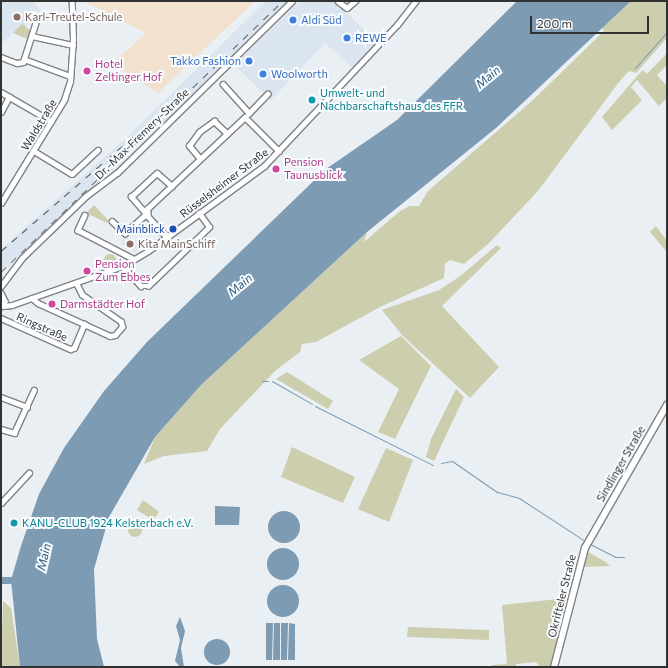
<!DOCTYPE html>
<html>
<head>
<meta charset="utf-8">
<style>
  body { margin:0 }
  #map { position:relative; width:668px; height:668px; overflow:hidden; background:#eaeff3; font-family:Commissioner,sans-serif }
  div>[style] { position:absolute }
  .built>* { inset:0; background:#dbe5ef }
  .industrial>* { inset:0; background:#f3e1d0 }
  .green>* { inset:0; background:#cccead }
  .round { border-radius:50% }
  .water>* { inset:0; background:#7d9bb3 }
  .stream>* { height:1px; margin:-0.5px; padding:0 0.5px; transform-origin:0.5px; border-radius:0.5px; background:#7d9bb3 }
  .river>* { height:7px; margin:-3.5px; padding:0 3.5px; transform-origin:3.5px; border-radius:3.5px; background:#7d9bb3 }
  .roads { filter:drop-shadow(1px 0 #7e8286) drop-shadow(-1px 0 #7e8286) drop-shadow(0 1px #7e8286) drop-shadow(0 -1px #7e8286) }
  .street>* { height:4.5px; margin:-2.25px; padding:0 2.25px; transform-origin:2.25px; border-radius:2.25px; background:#fff }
  .secondary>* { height:6px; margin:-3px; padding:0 3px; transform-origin:3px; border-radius:3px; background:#fff }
  .rail>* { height:1px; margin-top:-0.5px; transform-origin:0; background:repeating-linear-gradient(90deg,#5c5e61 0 7px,transparent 0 14px) }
  .dots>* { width:11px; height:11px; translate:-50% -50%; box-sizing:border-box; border:2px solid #f9fcff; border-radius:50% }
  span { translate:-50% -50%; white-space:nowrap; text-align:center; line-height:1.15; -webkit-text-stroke:4px #f9fcff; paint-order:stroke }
  .education-label { font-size:11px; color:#785e54 }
  .left { translate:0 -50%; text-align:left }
  .shop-label { font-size:11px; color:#366cbe }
  .right { translate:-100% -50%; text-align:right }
  .hotel-label { font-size:11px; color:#b23c85 }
  .culture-label { font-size:11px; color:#0d838f }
  .street-label { font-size:11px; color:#313234 }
  .transit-label { font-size:11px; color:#164399 }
  .water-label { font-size:12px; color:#29597e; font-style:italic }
  .frame { position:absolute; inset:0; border:2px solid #313234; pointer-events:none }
  .scale { position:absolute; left:530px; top:16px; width:119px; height:18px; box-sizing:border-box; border:2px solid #313234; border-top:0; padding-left:5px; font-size:12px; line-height:14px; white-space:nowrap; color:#313234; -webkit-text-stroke:3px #f9fcff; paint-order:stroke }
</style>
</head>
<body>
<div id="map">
  <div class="built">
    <div style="clip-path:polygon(1px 1px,32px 1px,41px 10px,25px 27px,21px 25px,1px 44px)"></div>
    <div style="clip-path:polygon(266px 1px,290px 1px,114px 173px,81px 198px,1px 274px,1px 249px,126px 138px)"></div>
    <div style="clip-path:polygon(300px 1px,334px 1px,377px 42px,353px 68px,325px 43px,271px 100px,234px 65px)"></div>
    <div style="clip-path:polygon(124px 236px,140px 244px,136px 252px,121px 244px)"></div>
  </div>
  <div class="industrial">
    <div style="clip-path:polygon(83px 1px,255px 1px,158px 93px,112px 64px,146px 33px)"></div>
  </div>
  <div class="green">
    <div style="clip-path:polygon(631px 1px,667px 1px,667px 38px,636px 73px,629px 71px,619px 82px,538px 191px,488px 244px,464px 264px,450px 260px,445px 264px,444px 278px,380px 307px,316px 342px,302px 344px,300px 352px,275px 371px,220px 429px,207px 451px,164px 456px,144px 464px,155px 437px,201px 385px,367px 232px,364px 242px,400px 211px,410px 206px,419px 206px,428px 191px,533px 100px,604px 31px,602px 28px)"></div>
    <div style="clip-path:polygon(22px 24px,31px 31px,28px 39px,13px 33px)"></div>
    <div style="clip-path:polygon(667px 53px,667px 65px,657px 75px,667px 86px,667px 98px,659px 106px,637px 80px,631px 87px,642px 100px,612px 130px,602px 117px,639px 74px,643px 70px,647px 74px)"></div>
    <div style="clip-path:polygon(94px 205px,109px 221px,107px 223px,86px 213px)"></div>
    <div style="clip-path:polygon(656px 226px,667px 241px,667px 252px,650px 232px)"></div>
    <div style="clip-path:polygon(497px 245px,501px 248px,442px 306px,499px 367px,470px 398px,402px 335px,382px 310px,439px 290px,459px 277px)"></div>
    <div class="round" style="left:104px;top:254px;width:12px;height:12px"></div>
    <div style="clip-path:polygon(401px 336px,431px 366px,395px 439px,378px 432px,399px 389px,359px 360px)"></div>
    <div style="clip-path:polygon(287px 372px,333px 401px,328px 409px,276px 379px)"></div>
    <div style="clip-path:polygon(456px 389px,464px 397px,434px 461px,426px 457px,431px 439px)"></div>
    <div style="clip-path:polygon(292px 447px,355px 477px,343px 503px,281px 477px)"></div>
    <div style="clip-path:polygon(386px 448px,413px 460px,389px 522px,358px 509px)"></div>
    <div style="clip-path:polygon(143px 500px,159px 512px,153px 520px,137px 510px)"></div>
    <div class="round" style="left:128px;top:523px;width:14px;height:14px"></div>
    <div style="clip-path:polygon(586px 551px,606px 562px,610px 566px,582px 567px)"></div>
    <div style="clip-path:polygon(568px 598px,551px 667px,540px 667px,536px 662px,516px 664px,516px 667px,492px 667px,492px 665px,507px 664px,502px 605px)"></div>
    <div style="clip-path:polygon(3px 601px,11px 608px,20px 667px,1px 667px)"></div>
    <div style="clip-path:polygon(408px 627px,489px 630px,489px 640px,407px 637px)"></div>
  </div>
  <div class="water">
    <div style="clip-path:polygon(517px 1px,631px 1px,496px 128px,367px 232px,201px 385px,155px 437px,109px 517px,94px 569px,97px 639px,104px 667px,20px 667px,11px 580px,21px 546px,39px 494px,64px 448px,104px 391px,147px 342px,326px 169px,397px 120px)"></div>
    <div style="clip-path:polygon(215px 506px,240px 507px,239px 525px,215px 525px)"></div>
    <div class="round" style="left:268px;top:511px;width:32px;height:32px"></div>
    <div class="round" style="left:267px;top:548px;width:32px;height:32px"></div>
    <div class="round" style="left:267px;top:585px;width:32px;height:32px"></div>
    <div style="clip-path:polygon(180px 617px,185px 631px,181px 648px,184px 667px,180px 667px,175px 661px,180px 640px,176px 626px)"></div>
    <div style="clip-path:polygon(266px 623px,273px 623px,272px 660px,266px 660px)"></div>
    <div style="clip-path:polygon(274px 623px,280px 623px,280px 660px,273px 660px)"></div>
    <div style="clip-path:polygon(281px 623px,288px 623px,287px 660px,281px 660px)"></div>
    <div style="clip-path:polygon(289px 623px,295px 624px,295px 660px,288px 660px)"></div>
    <div class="round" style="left:204px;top:639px;width:26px;height:26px"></div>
  </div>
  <div class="stream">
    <div style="left:635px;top:68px;width:48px;rotate:-48.4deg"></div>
    <div style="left:262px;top:381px;width:6px"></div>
    <div style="left:272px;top:381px;width:46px;rotate:29.9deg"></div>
    <div style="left:315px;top:406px;width:132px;rotate:26.6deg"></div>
    <div style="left:441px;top:463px;width:11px;rotate:-10deg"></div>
    <div style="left:452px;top:461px;width:55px;rotate:34.6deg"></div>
    <div style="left:497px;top:492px;width:23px;rotate:15deg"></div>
    <div style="left:519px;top:498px;width:79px;rotate:33.1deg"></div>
    <div style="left:590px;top:544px;width:28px;rotate:27deg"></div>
    <div style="left:615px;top:557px;width:9px"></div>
  </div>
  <div class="river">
    <div style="left:1px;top:580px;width:19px"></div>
  </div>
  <div class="roads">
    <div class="street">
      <div style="left:338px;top:1px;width:11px;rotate:38deg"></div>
      <div style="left:347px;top:8px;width:11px;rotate:-41deg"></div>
      <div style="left:32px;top:36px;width:42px;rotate:12.4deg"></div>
      <div style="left:1px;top:57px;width:17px;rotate:21deg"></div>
      <div style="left:17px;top:63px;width:6px;rotate:-9deg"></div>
      <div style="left:23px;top:62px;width:46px;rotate:-72.3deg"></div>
      <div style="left:24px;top:59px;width:49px;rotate:20.3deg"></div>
      <div style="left:223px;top:84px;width:39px;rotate:48deg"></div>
      <div style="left:1px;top:92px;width:58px;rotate:30.1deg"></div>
      <div style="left:1px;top:112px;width:17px;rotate:-62deg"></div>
      <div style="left:248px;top:114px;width:28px;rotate:-46deg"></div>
      <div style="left:34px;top:151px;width:44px;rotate:31.2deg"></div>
      <div style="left:72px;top:174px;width:35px;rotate:-43deg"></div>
      <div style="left:200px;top:159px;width:17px;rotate:-130deg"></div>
      <div style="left:189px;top:146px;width:17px;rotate:-54deg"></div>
      <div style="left:199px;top:132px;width:19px;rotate:-36deg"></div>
      <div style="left:214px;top:121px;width:18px;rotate:43deg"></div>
      <div style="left:1px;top:203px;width:121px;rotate:-58.5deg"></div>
      <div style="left:64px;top:100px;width:19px;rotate:-72deg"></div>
      <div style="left:70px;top:82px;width:43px;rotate:-86deg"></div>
      <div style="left:73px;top:39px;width:38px;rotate:-92deg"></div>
      <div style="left:85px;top:215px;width:17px;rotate:115deg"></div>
      <div style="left:78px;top:230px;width:63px;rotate:27.4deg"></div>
      <div style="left:112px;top:221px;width:18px;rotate:43deg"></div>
      <div style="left:125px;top:233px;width:28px;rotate:-42deg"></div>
      <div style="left:146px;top:214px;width:23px;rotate:-131deg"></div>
      <div style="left:131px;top:197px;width:35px;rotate:-43deg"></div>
      <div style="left:157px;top:173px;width:20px;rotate:41deg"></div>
      <div style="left:166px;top:237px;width:27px;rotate:-132deg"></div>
      <div style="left:148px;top:217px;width:8px;rotate:-97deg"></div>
      <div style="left:147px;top:209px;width:134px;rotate:-43.2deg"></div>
      <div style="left:245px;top:117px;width:48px;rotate:45deg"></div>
      <div style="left:123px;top:266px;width:27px;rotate:48deg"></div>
      <div style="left:141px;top:286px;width:7px"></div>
      <div style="left:148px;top:286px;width:85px;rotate:-44deg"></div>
      <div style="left:209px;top:227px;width:17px;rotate:-126deg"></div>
      <div style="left:1px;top:286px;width:35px;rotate:-53deg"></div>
      <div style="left:22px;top:258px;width:89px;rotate:-44.1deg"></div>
      <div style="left:86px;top:196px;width:39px;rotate:-37deg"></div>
      <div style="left:117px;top:173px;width:245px;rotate:-44.5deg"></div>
      <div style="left:1px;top:293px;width:9px;rotate:63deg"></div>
      <div style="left:5px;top:301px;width:7px;rotate:124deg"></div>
      <div style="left:32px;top:298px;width:8px;rotate:40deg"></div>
      <div style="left:38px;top:303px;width:79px;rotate:24.6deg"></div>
      <div style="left:110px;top:336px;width:5px;rotate:-11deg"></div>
      <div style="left:115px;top:335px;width:11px;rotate:-49deg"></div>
      <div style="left:122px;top:327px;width:5px;rotate:-101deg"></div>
      <div style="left:121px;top:322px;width:47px;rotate:-145.3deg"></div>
      <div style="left:82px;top:295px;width:13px;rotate:-117deg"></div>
      <div style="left:3px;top:306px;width:9px;rotate:-6deg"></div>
      <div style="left:12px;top:305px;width:118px;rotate:-19.4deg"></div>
      <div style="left:123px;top:266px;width:29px;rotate:-31deg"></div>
      <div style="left:148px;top:251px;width:144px;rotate:-36.2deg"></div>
      <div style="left:264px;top:166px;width:194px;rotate:-46.7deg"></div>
      <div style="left:397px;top:25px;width:31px;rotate:-52deg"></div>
      <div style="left:1px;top:318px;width:76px;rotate:24.2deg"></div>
      <div style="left:70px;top:349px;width:4px;rotate:-14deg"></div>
      <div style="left:74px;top:348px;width:26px;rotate:-67deg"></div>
      <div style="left:1px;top:397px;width:28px;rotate:21deg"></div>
      <div style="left:1px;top:429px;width:14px;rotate:17deg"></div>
      <div style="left:14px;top:433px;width:47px;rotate:-65.1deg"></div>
      <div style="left:1px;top:503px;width:41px;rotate:-47deg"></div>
    </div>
    <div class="secondary">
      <div style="left:554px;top:667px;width:123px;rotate:-75.4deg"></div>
      <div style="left:585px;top:548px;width:165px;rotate:-60.2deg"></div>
    </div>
  </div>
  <div class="rail">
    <div style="left:1px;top:251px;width:180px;rotate:-40.9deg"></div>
    <div style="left:1px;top:272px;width:391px;rotate:-43.9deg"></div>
  </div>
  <div class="dots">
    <div style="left:17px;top:17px;background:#8d6e63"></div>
    <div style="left:293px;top:20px;background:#3f7fe0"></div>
    <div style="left:347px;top:38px;background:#3f7fe0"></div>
    <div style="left:249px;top:61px;background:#3f7fe0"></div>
    <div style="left:87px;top:71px;background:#d1479c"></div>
    <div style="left:263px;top:74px;background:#3f7fe0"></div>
    <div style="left:312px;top:100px;background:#0f9aa8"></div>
    <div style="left:276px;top:169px;background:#d1479c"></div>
    <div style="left:173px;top:229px;background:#1a4fb4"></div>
    <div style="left:130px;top:244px;background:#8d6e63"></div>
    <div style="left:87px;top:271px;background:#d1479c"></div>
    <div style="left:52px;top:304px;background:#d1479c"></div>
    <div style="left:14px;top:523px;background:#0f9aa8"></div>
  </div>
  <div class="education-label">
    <span class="left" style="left:25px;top:17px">Karl-Treutel-Schule</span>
    <span class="left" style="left:138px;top:244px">Kita MainSchiff</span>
  </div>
  <div class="shop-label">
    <span class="left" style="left:301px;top:20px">Aldi Süd</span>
    <span class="left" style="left:355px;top:38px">REWE</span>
    <span class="right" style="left:241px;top:61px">Takko Fashion</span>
    <span class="left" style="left:271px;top:74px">Woolworth</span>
  </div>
  <div class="hotel-label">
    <span class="left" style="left:95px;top:71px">Hotel<br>Zeltinger Hof</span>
    <span class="left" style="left:284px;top:169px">Pension<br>Taunusblick</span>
    <span class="left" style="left:95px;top:271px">Pension<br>Zum Ebbes</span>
    <span class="left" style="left:60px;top:304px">Darmstädter Hof</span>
  </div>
  <div class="culture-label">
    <span class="left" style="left:320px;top:100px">Umwelt- und<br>Nachbarschaftshaus des FFR</span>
    <span class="left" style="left:22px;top:523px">KANU-CLUB 1924 Kelsterbach e.V.</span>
  </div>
  <div class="street-label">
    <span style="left:39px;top:125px;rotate:-59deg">Waldstraße</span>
    <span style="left:142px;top:134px;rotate:-44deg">Dr.-Max-Fremery-Straße</span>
    <span style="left:224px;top:183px;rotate:-37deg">Rüsselsheimer Straße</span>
    <span style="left:42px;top:327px;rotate:24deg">Ringstraße</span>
    <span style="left:621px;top:464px;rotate:-60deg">Sindlinger Straße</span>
    <span style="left:562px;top:596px;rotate:-76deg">Okrifteler Straße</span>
  </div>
  <div class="transit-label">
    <span class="right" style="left:165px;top:229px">Mainblick</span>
  </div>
  <div class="water-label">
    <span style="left:488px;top:77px;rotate:-40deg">Main</span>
    <span style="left:240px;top:285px;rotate:-40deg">Main</span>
    <span style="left:44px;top:557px;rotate:-77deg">Main</span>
  </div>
  <div class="frame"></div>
  <div class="scale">200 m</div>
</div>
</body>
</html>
